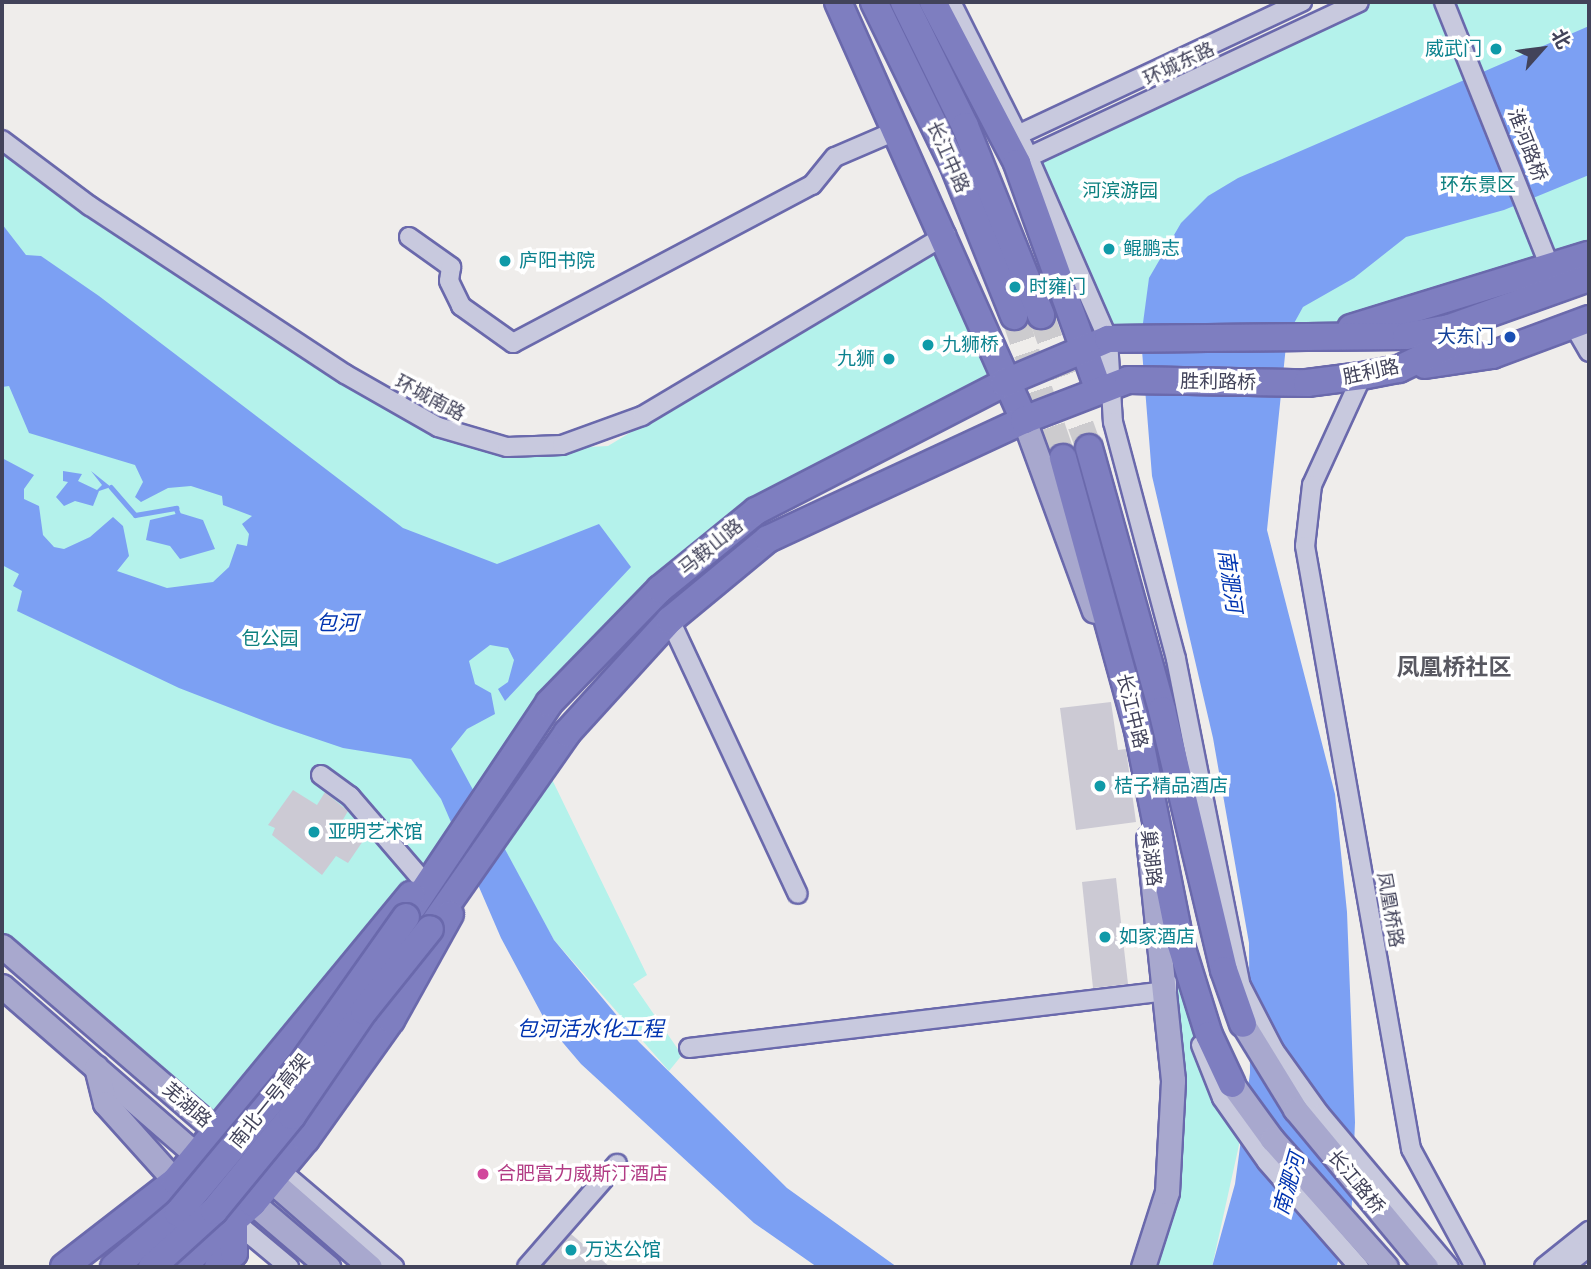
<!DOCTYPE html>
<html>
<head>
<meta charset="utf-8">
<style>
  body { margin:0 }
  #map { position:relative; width:1591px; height:1269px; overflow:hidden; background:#efedeb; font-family:"Roboto Condensed","Noto Sans SC",sans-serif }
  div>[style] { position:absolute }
  .green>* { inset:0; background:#b4f2eb }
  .water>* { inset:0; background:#7ca0f3 }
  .stream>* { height:4.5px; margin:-2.25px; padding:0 2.25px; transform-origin:2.25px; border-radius:2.25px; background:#7ca0f3 }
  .building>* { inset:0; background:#cccad4 }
  .highway-tunnel>* { height:26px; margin-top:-13px; transform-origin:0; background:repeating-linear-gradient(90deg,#cccbce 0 26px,transparent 0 39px) }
  .roads { filter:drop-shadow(2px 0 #6a69ac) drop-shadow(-2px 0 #6a69ac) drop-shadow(0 2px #6a69ac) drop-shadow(0 -2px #6a69ac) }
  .minor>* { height:18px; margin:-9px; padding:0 9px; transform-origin:9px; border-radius:9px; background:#c8c9de }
  .major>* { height:23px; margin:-11.5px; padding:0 11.5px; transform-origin:11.5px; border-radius:11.5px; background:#a8a8ce }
  .highway>* { height:26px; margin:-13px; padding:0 13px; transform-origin:13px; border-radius:13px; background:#7e7ec0 }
  .bridges { filter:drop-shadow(2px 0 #6a69ac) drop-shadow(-2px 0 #6a69ac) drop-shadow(0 2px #6a69ac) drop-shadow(0 -2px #6a69ac) }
  .highway-bridge>* { height:26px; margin:-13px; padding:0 13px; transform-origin:13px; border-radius:13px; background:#7e7ec0 }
  .dots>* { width:19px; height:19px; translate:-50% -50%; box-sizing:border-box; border:4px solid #fff; border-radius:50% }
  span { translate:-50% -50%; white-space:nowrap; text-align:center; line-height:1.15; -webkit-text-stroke:7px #fff; paint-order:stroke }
  .culture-label { font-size:19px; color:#0d838f }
  .right { translate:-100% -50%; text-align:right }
  .left { translate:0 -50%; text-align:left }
  .street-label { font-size:19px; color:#42435a }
  .park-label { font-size:19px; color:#0e8180 }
  .transit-label { font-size:19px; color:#164399 }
  .hotel-label { font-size:19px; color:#b23c85 }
  .water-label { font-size:21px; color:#0034b0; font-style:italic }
  .quarter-label { font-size:23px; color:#585861; font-weight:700 }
  .frame { position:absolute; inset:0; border:4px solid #42435a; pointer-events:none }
  .north { position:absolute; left:1507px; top:14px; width:70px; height:70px; -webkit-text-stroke:5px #fff; paint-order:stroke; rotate:62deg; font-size:19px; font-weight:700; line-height:28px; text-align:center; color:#42435a }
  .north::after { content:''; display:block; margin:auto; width:24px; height:32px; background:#42435a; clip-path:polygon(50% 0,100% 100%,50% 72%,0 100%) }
</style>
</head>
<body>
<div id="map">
  <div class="green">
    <div style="clip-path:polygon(1359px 2px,1589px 2px,1589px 255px,1316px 338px,1108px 339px,1028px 156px)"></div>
    <div style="clip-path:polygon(2px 135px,326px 365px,494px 452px,608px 446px,948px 240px,1004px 383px,756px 511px,549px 703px,443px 861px,216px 1130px,2px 946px)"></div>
    <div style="clip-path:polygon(545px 765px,647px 975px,633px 984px,682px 1055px,669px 1071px,554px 940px,495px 835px)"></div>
    <div style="clip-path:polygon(1166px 919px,1243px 1127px,1212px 1267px,1143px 1267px,1161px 1217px)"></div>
  </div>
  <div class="water">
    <div style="clip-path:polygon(1589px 26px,1589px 175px,1504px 210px,1406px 237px,1354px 278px,1303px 307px,1287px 336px,1267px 530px,1335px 794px,1347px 912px,1355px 1122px,1351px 1226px,1336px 1267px,1212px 1267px,1235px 1184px,1250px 1073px,1249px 943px,1213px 738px,1152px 476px,1141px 338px,1149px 278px,1181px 223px,1208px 196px,1238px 178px)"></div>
    <div style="clip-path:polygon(2px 224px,26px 255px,41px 256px,99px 296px,403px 528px,497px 564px,599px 524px,631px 567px,505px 701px,498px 689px,508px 682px,514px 660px,508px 648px,490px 645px,469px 661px,475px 684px,491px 693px,495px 714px,467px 729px,451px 749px,554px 940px,639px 1042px,787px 1188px,897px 1267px,817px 1267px,754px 1223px,581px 1064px,547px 1024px,501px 938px,441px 799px,411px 759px,343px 748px,275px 725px,179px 688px,17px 611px,22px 591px,13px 586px,19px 574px,2px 565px,2px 458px,34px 475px,24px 489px,24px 499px,39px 506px,43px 535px,54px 547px,64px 549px,90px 537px,113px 517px,123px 526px,129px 556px,117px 571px,167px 588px,213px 582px,229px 567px,237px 544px,247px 546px,249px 534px,242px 524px,252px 516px,223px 505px,222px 496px,191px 486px,168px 488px,141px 502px,135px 497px,143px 482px,135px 465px,29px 433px,9px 386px,2px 387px)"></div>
    <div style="clip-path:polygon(63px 471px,82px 474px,78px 481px,97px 490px,102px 485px,91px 471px,111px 487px,99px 491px,93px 506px,75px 501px,64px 506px,56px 497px,68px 482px,63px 481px)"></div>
    <div style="clip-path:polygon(180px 513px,203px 520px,215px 549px,180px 559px,170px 546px,146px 540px,150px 520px)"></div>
  </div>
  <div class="stream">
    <div style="left:111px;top:487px;width:37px;rotate:49deg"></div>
    <div style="left:135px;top:515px;width:42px;rotate:-9.7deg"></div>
    <div style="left:176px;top:508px;width:5px;rotate:68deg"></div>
  </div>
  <div class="building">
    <div style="clip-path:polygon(1111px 702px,1118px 750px,1126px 749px,1136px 822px,1076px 830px,1060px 708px)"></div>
    <div style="clip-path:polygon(293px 790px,317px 805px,325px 792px,348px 811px,341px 823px,365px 838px,348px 863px,336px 856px,322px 875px,272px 835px,275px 828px,268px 825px)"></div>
    <div style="clip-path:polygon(1116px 878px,1128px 984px,1093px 988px,1082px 882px)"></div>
    <div style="clip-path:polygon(571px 1234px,610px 1267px,542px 1267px)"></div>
  </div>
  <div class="highway-tunnel">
    <div style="left:1041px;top:315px;width:141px;rotate:70.2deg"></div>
    <div style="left:1014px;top:316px;width:150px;rotate:71deg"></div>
  </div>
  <div class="roads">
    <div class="minor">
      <div style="left:951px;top:2px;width:172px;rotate:63.4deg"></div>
      <div style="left:1028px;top:156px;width:200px;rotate:66.4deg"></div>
      <div style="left:1108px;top:339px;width:83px;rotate:86.6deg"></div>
      <div style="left:1113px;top:422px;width:245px;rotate:75.1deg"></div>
      <div style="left:1176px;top:659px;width:333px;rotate:78.8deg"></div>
      <div style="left:1241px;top:986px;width:72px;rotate:62.7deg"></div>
      <div style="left:1274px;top:1050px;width:79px;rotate:54.3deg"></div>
      <div style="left:1320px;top:1114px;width:200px;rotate:49.9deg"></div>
      <div style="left:1444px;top:2px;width:288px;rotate:68.2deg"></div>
      <div style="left:2px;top:140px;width:110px;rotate:36.9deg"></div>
      <div style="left:90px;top:206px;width:305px;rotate:33.4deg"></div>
      <div style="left:345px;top:374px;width:107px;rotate:29.7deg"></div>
      <div style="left:438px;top:427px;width:72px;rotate:16.2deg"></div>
      <div style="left:507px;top:447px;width:55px;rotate:-2.1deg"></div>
      <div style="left:562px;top:445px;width:85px;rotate:-19.9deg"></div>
      <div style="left:642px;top:416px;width:354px;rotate:-30.8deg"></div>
      <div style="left:1007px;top:140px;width:326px;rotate:-25.1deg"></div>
      <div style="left:1020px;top:161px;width:374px;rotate:-25.1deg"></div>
      <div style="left:409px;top:237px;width:52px;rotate:35.5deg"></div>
      <div style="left:451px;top:267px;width:14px;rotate:98deg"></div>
      <div style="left:449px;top:281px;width:28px;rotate:64deg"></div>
      <div style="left:461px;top:306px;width:64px;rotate:35.4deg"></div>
      <div style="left:513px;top:343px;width:338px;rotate:-27.9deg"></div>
      <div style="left:812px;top:185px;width:36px;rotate:-51deg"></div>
      <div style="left:835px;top:157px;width:69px;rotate:-23.2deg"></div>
      <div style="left:1573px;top:324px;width:32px;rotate:60deg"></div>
      <div style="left:1362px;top:376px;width:120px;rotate:114.6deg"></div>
      <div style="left:1312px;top:485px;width:61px;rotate:96.5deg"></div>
      <div style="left:1305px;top:546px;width:612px;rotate:80.03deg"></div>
      <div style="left:1411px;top:1149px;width:134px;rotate:61.5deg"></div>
      <div style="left:670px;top:620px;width:302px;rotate:65deg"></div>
      <div style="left:321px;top:775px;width:36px;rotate:36deg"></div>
      <div style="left:350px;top:796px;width:113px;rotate:49.3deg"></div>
      <div style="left:1201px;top:1045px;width:57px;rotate:68.4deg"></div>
      <div style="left:1222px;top:1098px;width:78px;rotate:54.9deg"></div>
      <div style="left:1267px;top:1162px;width:140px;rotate:48.8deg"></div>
      <div style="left:689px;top:1048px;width:481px;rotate:-6.8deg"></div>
      <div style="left:1167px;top:991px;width:9px;rotate:-90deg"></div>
      <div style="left:280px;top:1170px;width:150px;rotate:40.4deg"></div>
      <div style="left:234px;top:1221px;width:72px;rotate:39.9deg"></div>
      <div style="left:527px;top:1267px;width:137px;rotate:-48.9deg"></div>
      <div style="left:1544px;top:1267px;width:58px;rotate:-38.7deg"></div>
      <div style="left:1564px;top:1267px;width:32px;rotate:-39deg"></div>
    </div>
    <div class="major">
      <div style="left:1024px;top:420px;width:203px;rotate:69.9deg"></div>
      <div style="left:2px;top:946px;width:300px;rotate:40.8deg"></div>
      <div style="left:2px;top:986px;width:273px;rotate:41deg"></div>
      <div style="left:1243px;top:1024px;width:100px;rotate:58.5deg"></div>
      <div style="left:1295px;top:1109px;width:205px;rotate:50.3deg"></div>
      <div style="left:96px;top:1067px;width:37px;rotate:76deg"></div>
      <div style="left:105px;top:1103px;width:105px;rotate:48.1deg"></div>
      <div style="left:1232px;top:1084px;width:68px;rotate:54deg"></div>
      <div style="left:1272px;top:1139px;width:171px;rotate:48.3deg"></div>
      <div style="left:259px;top:1170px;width:147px;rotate:41.1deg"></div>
      <div style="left:240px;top:1192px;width:116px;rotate:40.4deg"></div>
      <div style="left:1143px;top:1267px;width:79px;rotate:-72.3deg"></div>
      <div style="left:1167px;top:1192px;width:112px;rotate:-86.9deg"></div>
      <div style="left:1173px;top:1080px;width:243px;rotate:-95.9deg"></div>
    </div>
    <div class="highway">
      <div style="left:838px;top:2px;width:458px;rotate:66deg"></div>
      <div style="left:874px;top:2px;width:180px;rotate:64deg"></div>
      <div style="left:953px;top:164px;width:164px;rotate:68.1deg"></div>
      <div style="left:904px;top:2px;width:138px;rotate:63.8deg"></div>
      <div style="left:965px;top:126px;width:204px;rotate:68.1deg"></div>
      <div style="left:933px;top:2px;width:182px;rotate:62.4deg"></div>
      <div style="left:1017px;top:163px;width:242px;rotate:70.2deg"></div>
      <div style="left:1351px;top:328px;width:249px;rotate:-17.1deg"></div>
      <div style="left:1425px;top:365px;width:68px;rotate:-8.5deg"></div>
      <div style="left:1492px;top:355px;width:103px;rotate:-20.4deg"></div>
      <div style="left:1089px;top:448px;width:272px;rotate:74.4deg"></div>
      <div style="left:1162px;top:710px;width:267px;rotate:76.6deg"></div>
      <div style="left:1224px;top:970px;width:57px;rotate:70.6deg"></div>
      <div style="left:1063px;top:458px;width:278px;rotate:74.6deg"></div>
      <div style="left:1137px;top:726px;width:220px;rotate:78.7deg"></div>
      <div style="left:1180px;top:942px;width:97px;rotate:72.7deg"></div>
      <div style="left:1209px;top:1035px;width:54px;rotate:64.9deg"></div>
      <div style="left:406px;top:917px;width:257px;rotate:-56.2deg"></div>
      <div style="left:549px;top:703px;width:159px;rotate:-45.8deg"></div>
      <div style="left:660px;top:589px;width:124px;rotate:-39.1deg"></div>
      <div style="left:756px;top:511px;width:279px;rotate:-27.3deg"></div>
      <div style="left:1004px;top:383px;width:113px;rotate:-22.9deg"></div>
      <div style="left:1108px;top:339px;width:298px;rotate:-0.6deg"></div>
      <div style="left:1406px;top:336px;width:44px;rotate:-10.5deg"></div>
      <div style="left:1449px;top:328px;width:149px;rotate:-19.7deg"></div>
      <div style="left:430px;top:929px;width:239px;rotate:-55deg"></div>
      <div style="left:567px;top:733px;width:153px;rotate:-47.7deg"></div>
      <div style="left:670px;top:620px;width:127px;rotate:-39.6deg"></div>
      <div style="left:768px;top:539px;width:282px;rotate:-24.9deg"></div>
      <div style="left:1024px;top:420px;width:111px;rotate:-21deg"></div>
      <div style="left:1128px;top:380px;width:179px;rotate:1deg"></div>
      <div style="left:1307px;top:383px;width:55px;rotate:-7.3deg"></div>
      <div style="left:1362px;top:376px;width:38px;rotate:-11deg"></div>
      <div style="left:1399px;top:369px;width:73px;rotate:-25.9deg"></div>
      <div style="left:64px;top:1267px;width:140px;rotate:-37.8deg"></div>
      <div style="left:175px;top:1181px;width:371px;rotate:-50.5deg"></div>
      <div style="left:181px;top:1267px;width:96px;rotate:-41.6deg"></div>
      <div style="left:253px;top:1203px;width:83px;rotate:-50.4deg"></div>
      <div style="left:306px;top:1139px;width:146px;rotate:-54.5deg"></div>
      <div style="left:391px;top:1020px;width:121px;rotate:-60.9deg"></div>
      <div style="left:218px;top:1267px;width:21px;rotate:-41deg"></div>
      <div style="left:234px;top:1253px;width:32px;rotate:-90deg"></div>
    </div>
  </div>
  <div class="bridges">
    <div class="highway-bridge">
      <div style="left:114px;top:1267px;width:84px;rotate:-40.2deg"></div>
      <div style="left:178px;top:1213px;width:189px;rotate:-50.2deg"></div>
      <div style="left:299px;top:1068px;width:185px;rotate:-54.7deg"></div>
      <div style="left:152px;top:1267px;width:84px;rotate:-42.1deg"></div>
      <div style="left:214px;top:1211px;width:123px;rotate:-50.6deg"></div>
      <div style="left:292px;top:1116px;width:127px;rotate:-55.6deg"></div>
      <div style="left:364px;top:1011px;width:105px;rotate:-51.2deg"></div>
    </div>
  </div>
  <div class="dots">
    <div style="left:1496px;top:49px;background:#0f9aa8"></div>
    <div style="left:1109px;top:249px;background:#0f9aa8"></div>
    <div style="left:505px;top:261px;background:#0f9aa8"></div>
    <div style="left:1015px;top:287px;background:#0f9aa8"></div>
    <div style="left:1510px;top:337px;background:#1a4fb4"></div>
    <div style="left:928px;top:345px;background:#0f9aa8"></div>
    <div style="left:889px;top:359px;background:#0f9aa8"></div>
    <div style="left:1100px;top:786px;background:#0f9aa8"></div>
    <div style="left:314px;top:832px;background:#0f9aa8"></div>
    <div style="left:1105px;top:937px;background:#0f9aa8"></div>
    <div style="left:483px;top:1174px;background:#d1479c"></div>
    <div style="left:571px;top:1250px;background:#0f9aa8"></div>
  </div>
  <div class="culture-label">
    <span class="right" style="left:1482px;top:49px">威武门</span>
    <span class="left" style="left:1123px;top:249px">鲲鹏志</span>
    <span class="left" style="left:519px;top:261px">庐阳书院</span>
    <span class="left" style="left:1029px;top:287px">时雍门</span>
    <span class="left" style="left:942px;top:345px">九狮桥</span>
    <span class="right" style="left:875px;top:359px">九狮</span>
    <span class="left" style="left:1114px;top:786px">桔子精品酒店</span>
    <span class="left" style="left:328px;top:832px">亚明艺术馆</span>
    <span class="left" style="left:1119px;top:937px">如家酒店</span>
    <span class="left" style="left:585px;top:1250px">万达公馆</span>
  </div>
  <div class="street-label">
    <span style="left:1179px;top:64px;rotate:-25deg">环城东路</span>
    <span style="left:1527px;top:145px;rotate:69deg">淮河路桥</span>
    <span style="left:948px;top:157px;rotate:66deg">长江中路</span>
    <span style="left:1371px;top:372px;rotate:-12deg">胜利路</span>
    <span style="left:1218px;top:382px;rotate:1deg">胜利路桥</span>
    <span style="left:430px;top:398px;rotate:28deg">环城南路</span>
    <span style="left:711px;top:547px;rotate:-39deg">马鞍山路</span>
    <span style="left:1132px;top:711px;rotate:76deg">长江中路</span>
    <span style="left:1151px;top:858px;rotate:83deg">巢湖路</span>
    <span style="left:1390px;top:910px;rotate:80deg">凤凰桥路</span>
    <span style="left:270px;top:1101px;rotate:-51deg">南北一号高架</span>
    <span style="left:187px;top:1105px;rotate:41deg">芜湖路</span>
    <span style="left:1356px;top:1182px;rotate:50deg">长江路桥</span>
  </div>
  <div class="park-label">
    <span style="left:1478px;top:185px">环东景区</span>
    <span style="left:1120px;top:191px">河滨游园</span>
    <span style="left:270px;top:639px">包公园</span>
  </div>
  <div class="transit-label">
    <span class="right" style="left:1494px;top:337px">大东门</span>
  </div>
  <div class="hotel-label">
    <span class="left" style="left:497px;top:1174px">合肥富力威斯汀酒店</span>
  </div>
  <div class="water-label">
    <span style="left:1230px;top:581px;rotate:82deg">南淝河</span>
    <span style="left:337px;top:623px">包河</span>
    <span style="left:590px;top:1029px">包河活水化工程</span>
    <span style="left:1289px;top:1184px;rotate:-74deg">南淝河</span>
  </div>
  <div class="quarter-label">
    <span style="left:1454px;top:668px">凤凰桥社区</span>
  </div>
  <div class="frame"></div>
  <div class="north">北</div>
</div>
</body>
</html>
